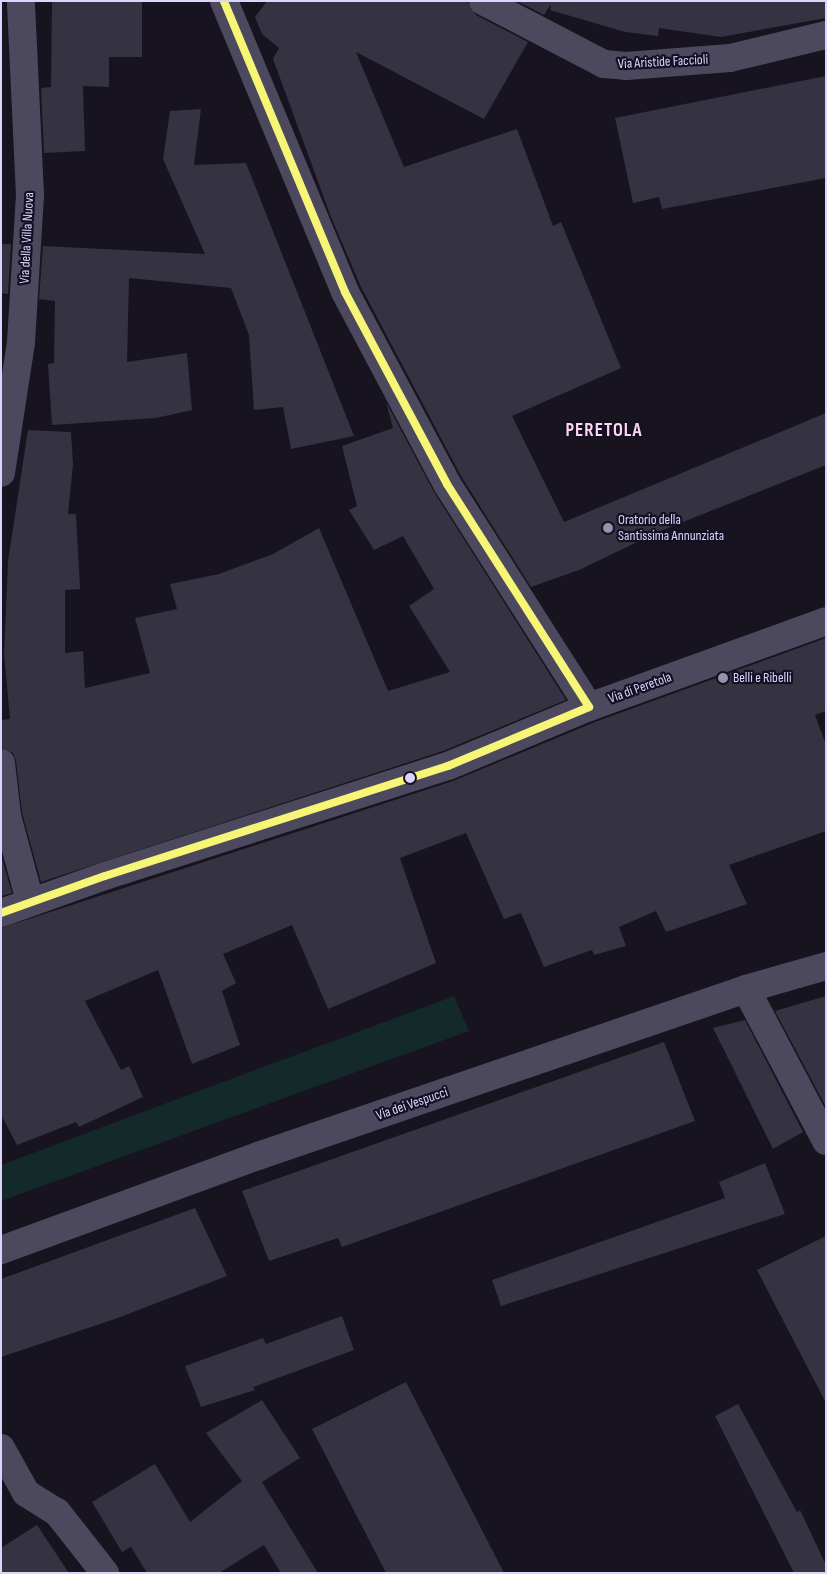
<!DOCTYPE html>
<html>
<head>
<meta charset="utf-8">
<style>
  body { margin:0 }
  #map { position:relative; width:827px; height:1574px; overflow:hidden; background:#17141f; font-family:"Sofia Sans Condensed",sans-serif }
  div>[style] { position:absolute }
  .green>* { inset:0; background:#14292a }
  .building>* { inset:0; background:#353241 }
  .street>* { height:28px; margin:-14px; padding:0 14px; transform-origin:14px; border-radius:14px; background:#4c495f }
  .bus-1>* { height:8px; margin:-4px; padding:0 4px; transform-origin:4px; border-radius:4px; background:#f6f576 }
  .dots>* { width:14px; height:14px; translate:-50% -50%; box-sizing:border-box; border:2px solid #141023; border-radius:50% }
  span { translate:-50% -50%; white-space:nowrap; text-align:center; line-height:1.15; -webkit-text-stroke:4.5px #141023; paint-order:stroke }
  .street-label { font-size:14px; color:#dbd4fc }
  .poi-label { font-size:14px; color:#dbd4fc }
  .left { translate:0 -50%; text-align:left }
  .district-label { font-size:19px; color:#fdd6ed; font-weight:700; letter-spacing:1px }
  .frame { position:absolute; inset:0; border:2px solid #dbd4fc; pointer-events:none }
</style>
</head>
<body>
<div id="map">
  <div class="green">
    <div style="clip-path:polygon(454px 996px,469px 1031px,1px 1201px,1px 1165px)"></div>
  </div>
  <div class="building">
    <div style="clip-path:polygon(52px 1px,142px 1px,142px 57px,109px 57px,109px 87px,83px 86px,85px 151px,44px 153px,41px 88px,51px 87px)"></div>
    <div style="clip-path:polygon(267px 1px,467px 1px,476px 15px,528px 42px,484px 119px,356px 52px,404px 167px,517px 129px,553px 226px,561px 222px,621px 368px,512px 416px,564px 522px,826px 413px,826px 465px,658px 532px,579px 570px,531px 587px,461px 476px,361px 287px,331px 217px,273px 59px,279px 48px,262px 34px,255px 17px)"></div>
    <div style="clip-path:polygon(517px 1px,826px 1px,826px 18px,721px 37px,659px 28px,658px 36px,625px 32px,550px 10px,551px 4px,544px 15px)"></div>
    <div style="clip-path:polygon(826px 76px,826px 178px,662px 209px,659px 197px,633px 203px,615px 118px)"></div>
    <div style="clip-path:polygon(201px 109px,194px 165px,246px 163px,354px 436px,291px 449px,283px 407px,254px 410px,249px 335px,231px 288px,129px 278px,127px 362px,187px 353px,192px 410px,156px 418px,52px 425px,48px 364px,54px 363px,55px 301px,39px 299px,43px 246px,205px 254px,163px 159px,170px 111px)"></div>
    <div style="clip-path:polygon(1px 244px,11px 244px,8px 294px,1px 293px)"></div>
    <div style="clip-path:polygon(386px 402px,434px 492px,566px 700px,443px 751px,41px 882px,22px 813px,16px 761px,13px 753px,1px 748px,1px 720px,10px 719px,4px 654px,8px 561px,28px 430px,71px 432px,73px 464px,68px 514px,76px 514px,80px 589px,65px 590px,65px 653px,83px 651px,85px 688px,150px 673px,135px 618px,177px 609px,170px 584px,219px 574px,273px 554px,319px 528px,388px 691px,450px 672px,409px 606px,434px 589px,403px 536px,374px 550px,349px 510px,357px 506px,342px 446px,393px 428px)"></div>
    <div style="clip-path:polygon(826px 638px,826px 711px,815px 715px,826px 745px,826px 831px,729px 865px,747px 904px,666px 932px,656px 911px,619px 927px,626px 946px,594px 955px,592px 950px,544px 967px,521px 913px,504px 919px,466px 833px,400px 858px,436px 963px,328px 1009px,292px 925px,223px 954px,236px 983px,222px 991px,240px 1045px,192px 1064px,158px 970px,85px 1001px,121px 1070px,129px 1066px,143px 1097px,79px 1127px,76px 1122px,17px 1145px,1px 1115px,1px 928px,453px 781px,595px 722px)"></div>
    <div style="clip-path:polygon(1px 855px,12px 893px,1px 896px)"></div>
    <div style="clip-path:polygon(826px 996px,826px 1107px,775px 1011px)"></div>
    <div style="clip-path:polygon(745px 1020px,803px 1132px,773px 1149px,713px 1028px)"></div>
    <div style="clip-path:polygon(664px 1042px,695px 1121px,342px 1247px,338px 1238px,269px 1261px,242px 1191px)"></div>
    <div style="clip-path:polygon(765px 1163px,785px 1214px,501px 1306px,492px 1280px,725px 1198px,719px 1182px)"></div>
    <div style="clip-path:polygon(195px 1208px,227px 1276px,115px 1319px,1px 1357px,1px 1279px)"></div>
    <div style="clip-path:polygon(826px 1236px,826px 1403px,757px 1270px)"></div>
    <div style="clip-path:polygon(342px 1316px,354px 1350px,253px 1387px,255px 1390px,201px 1407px,185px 1366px,263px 1338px,266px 1344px)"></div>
    <div style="clip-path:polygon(406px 1382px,504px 1573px,386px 1573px,312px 1429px)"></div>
    <div style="clip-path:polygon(262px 1400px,300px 1458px,262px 1482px,318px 1573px,281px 1573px,264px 1545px,219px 1573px,147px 1573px,131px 1547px,122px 1552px,92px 1502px,155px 1464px,190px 1522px,242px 1481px,206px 1433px)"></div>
    <div style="clip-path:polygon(738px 1404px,797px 1512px,800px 1510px,826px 1565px,826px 1573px,794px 1573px,715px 1416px)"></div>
    <div style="clip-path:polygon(37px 1525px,69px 1573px,1px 1573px,1px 1548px)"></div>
  </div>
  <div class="street">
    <div style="left:224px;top:1px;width:315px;rotate:67.4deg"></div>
    <div style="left:345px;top:292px;width:217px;rotate:62deg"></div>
    <div style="left:447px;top:484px;width:264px;rotate:57.5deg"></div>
    <div style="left:483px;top:1px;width:136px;rotate:27.5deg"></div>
    <div style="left:604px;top:64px;width:22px;rotate:5deg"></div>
    <div style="left:626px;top:66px;width:104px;rotate:-4.4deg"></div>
    <div style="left:730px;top:58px;width:99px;rotate:-13.5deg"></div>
    <div style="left:1px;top:473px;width:133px;rotate:-81.3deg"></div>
    <div style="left:21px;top:342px;width:147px;rotate:-86.5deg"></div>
    <div style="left:30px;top:195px;width:194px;rotate:-92.7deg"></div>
    <div style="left:1px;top:763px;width:53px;rotate:83.5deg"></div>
    <div style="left:7px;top:816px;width:88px;rotate:74.9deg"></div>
    <div style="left:1px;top:913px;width:110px;rotate:-19.6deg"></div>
    <div style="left:105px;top:876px;width:360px;rotate:-17.8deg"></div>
    <div style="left:448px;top:766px;width:153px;rotate:-22.7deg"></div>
    <div style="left:589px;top:707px;width:252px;rotate:-19.9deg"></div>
    <div style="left:746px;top:989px;width:172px;rotate:62.2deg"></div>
    <div style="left:1px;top:1250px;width:274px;rotate:-20.1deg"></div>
    <div style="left:258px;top:1156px;width:516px;rotate:-18.89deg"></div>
    <div style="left:746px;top:989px;width:83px;rotate:-16deg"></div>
    <div style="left:1px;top:1448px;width:51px;rotate:60.9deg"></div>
    <div style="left:26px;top:1493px;width:36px;rotate:32deg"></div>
    <div style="left:57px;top:1512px;width:78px;rotate:51.8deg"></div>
  </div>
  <div class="bus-1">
    <div style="left:1px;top:913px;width:110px;rotate:-19.6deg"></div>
    <div style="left:105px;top:876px;width:360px;rotate:-17.8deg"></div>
    <div style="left:448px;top:766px;width:153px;rotate:-22.7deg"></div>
    <div style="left:589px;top:707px;width:264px;rotate:-122.5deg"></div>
    <div style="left:447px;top:484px;width:217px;rotate:-118deg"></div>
    <div style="left:345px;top:292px;width:315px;rotate:-112.6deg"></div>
  </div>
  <div class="dots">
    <div style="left:608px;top:528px;background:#9691af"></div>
    <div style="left:723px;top:678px;background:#9691af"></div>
    <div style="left:410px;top:778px;background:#dbd4fc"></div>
  </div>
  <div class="street-label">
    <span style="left:663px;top:62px;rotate:-3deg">Via Aristide Faccioli</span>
    <span style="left:27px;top:238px;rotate:-87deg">Via della Villa Nuova</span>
    <span style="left:640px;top:688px;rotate:-20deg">Via di Peretola</span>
    <span style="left:412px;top:1104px;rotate:-19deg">Via dei Vespucci</span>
  </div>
  <div class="poi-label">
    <span class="left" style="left:618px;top:528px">Oratorio della<br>Santissima Annunziata</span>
    <span class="left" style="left:733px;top:678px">Belli e Ribelli</span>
  </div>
  <div class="district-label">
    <span style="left:604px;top:431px">PERETOLA</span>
  </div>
  <div class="frame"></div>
</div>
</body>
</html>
